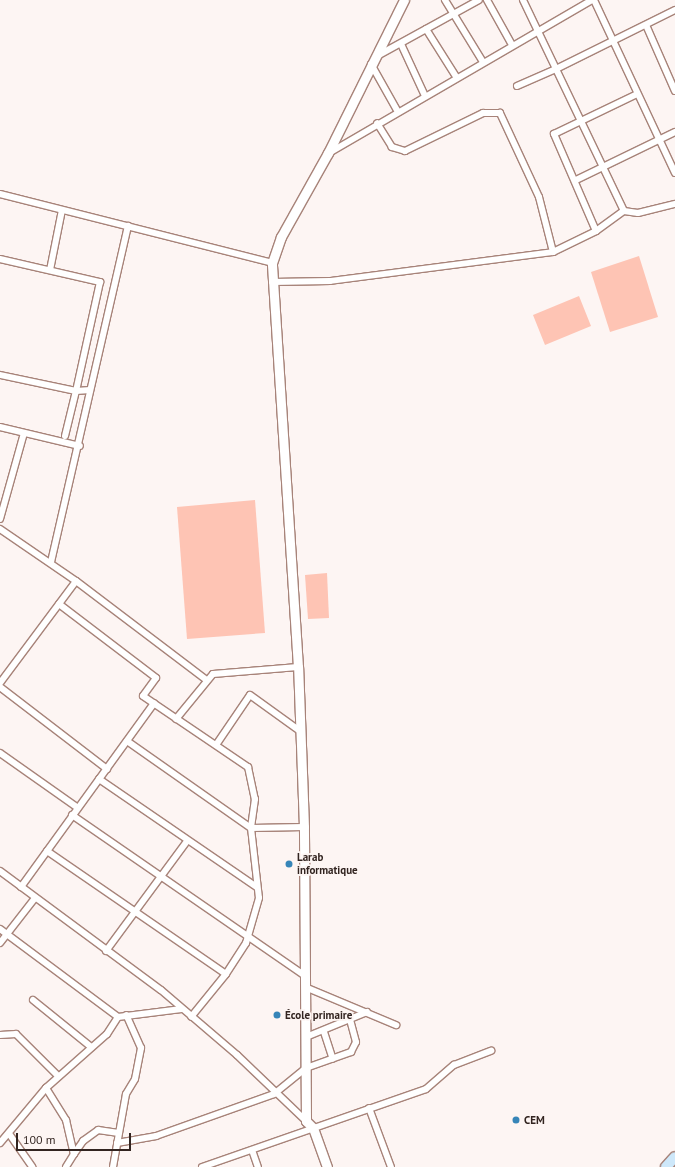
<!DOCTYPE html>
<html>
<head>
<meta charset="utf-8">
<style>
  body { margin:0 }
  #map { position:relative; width:675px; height:1167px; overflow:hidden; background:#fdf5f3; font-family:"PT Sans",sans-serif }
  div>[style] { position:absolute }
  .green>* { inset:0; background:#fec4b4 }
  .roads { filter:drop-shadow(1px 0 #a78379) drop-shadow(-1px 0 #a78379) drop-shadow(0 1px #a78379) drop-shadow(0 -1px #a78379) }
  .minor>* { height:6px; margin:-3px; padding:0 3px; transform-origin:3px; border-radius:3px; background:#fff }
  .secondary>* { height:9px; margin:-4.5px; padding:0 4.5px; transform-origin:4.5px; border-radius:4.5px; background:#fff }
  .primary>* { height:10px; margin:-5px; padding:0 5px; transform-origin:5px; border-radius:5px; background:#cee8fa }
  .dots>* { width:11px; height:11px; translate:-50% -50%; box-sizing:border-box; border:2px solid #fdf5f3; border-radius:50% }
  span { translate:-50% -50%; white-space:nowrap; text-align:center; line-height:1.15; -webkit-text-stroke:3.5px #fdf5f3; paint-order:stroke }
  .poi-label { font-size:11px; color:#322420; font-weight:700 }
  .left { translate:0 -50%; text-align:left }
  .scale { position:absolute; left:16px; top:1133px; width:115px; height:18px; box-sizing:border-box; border:2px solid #322420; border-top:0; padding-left:5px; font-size:12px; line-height:14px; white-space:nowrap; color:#322420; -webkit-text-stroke:3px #fdf5f3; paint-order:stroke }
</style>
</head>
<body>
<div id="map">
  <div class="green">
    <div style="clip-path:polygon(639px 256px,658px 317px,610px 332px,591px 272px)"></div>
    <div style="clip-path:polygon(579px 296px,591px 326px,545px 345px,533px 315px)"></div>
    <div style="clip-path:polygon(255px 500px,265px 633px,187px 639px,177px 507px)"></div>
    <div style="clip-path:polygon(327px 573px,329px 618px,308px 619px,305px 575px)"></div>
  </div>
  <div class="roads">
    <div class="minor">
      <div style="left:445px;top:0;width:73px;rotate:58.5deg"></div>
      <div style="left:487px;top:0;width:51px;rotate:60.9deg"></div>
      <div style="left:523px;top:0;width:76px;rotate:64.4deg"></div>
      <div style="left:556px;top:69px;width:133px;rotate:-26.4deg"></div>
      <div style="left:594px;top:0;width:191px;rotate:64.9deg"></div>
      <div style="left:646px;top:25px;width:72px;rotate:66.3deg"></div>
      <div style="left:426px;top:29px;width:58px;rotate:57.7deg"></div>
      <div style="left:401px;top:44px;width:57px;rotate:65.2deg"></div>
      <div style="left:377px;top:56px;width:116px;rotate:-28.8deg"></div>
      <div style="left:371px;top:64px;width:55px;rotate:60.6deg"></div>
      <div style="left:517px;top:86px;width:43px;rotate:-23.6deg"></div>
      <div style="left:556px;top:69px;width:157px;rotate:64.4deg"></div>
      <div style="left:624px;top:211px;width:14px;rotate:8deg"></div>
      <div style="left:638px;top:213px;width:38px;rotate:-14deg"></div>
      <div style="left:329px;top:153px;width:304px;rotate:-30.2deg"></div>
      <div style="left:576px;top:180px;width:110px;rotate:-25.9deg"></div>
      <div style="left:0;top:194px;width:281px;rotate:14.2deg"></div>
      <div style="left:596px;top:231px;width:106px;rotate:-113.4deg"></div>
      <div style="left:554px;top:134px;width:92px;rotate:-25.7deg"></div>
      <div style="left:553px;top:252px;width:48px;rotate:-26deg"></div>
      <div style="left:596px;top:231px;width:34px;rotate:-36deg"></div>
      <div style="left:0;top:259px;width:103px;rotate:13deg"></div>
      <div style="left:100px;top:282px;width:112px;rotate:102.4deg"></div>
      <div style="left:76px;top:391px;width:78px;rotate:-168.1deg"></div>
      <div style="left:50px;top:270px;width:61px;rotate:-78.7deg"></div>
      <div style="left:272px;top:282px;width:58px;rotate:-1deg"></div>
      <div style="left:330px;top:281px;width:225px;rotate:-7.4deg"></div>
      <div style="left:553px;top:252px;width:57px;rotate:-104.3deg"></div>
      <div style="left:539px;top:197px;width:93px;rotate:-114.9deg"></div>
      <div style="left:500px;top:113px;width:17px;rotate:180deg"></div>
      <div style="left:483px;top:113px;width:87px;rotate:154deg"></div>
      <div style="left:405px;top:151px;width:14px;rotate:-163deg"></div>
      <div style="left:392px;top:147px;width:28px;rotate:-122deg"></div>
      <div style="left:0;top:427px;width:82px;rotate:13.4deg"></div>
      <div style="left:65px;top:436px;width:46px;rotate:-76.3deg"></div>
      <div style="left:76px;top:391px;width:14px;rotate:-4deg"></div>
      <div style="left:0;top:519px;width:89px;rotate:-74.4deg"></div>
      <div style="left:0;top:529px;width:92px;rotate:34.4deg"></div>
      <div style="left:51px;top:562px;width:345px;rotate:-77.1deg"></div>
      <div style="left:59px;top:604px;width:122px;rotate:37.3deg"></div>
      <div style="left:156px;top:678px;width:22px;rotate:126deg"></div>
      <div style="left:143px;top:696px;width:127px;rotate:34.1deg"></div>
      <div style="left:248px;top:767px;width:33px;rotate:78deg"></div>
      <div style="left:255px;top:799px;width:29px;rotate:98deg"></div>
      <div style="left:251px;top:828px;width:70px;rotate:83.5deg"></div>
      <div style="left:259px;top:898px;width:47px;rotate:106.1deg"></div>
      <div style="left:246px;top:943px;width:37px;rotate:123deg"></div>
      <div style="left:226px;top:974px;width:55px;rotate:129.1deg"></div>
      <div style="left:0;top:683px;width:127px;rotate:-53.3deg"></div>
      <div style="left:76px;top:581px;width:162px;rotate:37.2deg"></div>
      <div style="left:0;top:687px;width:135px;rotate:37.5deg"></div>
      <div style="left:176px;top:719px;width:58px;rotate:-50.6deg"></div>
      <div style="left:213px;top:674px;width:85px;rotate:-4.7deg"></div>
      <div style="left:127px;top:741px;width:151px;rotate:35.1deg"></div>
      <div style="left:251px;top:828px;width:53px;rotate:-1.1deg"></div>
      <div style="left:216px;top:745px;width:60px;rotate:-55.8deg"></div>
      <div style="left:250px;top:695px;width:62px;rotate:35.8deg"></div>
      <div style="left:0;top:753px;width:95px;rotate:35.2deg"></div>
      <div style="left:99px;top:779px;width:191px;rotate:34.4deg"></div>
      <div style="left:72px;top:815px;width:283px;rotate:34.6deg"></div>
      <div style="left:47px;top:851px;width:217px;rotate:34.5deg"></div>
      <div style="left:0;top:871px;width:200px;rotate:36.5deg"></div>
      <div style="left:161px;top:990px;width:100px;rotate:40.5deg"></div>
      <div style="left:237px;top:1055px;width:95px;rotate:43.7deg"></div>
      <div style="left:21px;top:887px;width:227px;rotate:-54.1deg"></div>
      <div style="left:0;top:929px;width:147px;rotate:36.7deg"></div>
      <div style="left:0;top:943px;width:57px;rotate:-52.1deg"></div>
      <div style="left:106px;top:951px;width:137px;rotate:-53.6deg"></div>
      <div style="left:305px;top:987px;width:99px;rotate:22.7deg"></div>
      <div style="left:33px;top:1000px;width:75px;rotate:39deg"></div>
      <div style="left:324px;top:1032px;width:28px;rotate:72deg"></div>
      <div style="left:0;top:1035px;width:16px;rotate:-4deg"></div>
      <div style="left:16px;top:1034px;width:59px;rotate:45deg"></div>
      <div style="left:306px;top:1037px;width:66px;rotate:-22.3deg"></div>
      <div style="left:46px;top:1088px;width:38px;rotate:58deg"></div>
      <div style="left:66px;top:1120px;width:35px;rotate:77deg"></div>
      <div style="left:74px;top:1154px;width:15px;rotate:122deg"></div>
      <div style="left:369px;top:1108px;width:63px;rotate:69.6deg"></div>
      <div style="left:10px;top:1135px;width:39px;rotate:55deg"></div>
      <div style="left:0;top:1143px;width:72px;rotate:-50.1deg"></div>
      <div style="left:46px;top:1088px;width:81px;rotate:-41.5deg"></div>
      <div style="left:107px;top:1034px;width:20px;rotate:-57deg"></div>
      <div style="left:118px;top:1017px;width:64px;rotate:-7.1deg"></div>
      <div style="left:117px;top:1143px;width:40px;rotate:-10deg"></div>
      <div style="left:156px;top:1136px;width:125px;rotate:-19.6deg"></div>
      <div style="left:274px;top:1094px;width:41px;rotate:-39.1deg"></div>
      <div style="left:306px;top:1068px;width:48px;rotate:-19.6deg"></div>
      <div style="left:351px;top:1052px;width:11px;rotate:-63deg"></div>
      <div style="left:356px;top:1042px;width:23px;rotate:-105deg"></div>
      <div style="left:252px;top:1150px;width:18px;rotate:71deg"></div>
      <div style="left:74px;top:1154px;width:16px;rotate:-55deg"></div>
      <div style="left:83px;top:1141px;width:19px;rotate:-36deg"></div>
      <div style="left:98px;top:1130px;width:21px;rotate:8deg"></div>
      <div style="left:113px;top:1167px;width:74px;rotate:-79.9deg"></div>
      <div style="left:126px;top:1094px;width:17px;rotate:-59deg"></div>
      <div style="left:135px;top:1079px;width:32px;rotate:-79deg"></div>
      <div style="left:141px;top:1048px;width:36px;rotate:-114deg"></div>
      <div style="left:202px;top:1167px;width:237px;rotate:-19.2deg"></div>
      <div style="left:426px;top:1089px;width:37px;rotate:-41deg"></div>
      <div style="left:454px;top:1065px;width:40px;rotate:-21deg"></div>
    </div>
    <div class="secondary">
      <div style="left:327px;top:1167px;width:41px;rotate:-109.7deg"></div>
      <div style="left:313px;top:1128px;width:10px;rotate:-135deg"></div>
      <div style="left:306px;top:1121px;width:294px;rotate:-90.4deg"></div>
      <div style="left:304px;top:827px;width:160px;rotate:-92.1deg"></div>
      <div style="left:298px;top:667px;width:405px;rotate:-93.7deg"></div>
      <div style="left:272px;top:263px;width:28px;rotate:-71deg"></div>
      <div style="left:281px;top:237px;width:96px;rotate:-60.8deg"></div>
      <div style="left:328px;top:153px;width:171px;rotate:-63.6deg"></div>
    </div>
    <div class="primary">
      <div style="left:666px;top:1167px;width:13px;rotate:-48deg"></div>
    </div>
  </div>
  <div class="dots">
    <div style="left:289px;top:864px;background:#3785b8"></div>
    <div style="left:277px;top:1015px;background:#3785b8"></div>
    <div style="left:516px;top:1120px;background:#3785b8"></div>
  </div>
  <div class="poi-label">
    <span class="left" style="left:297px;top:864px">Larab<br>informatique</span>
    <span class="left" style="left:285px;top:1015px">École primaire</span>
    <span class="left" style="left:524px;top:1120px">CEM</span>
  </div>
  <div class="scale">100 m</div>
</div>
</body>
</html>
